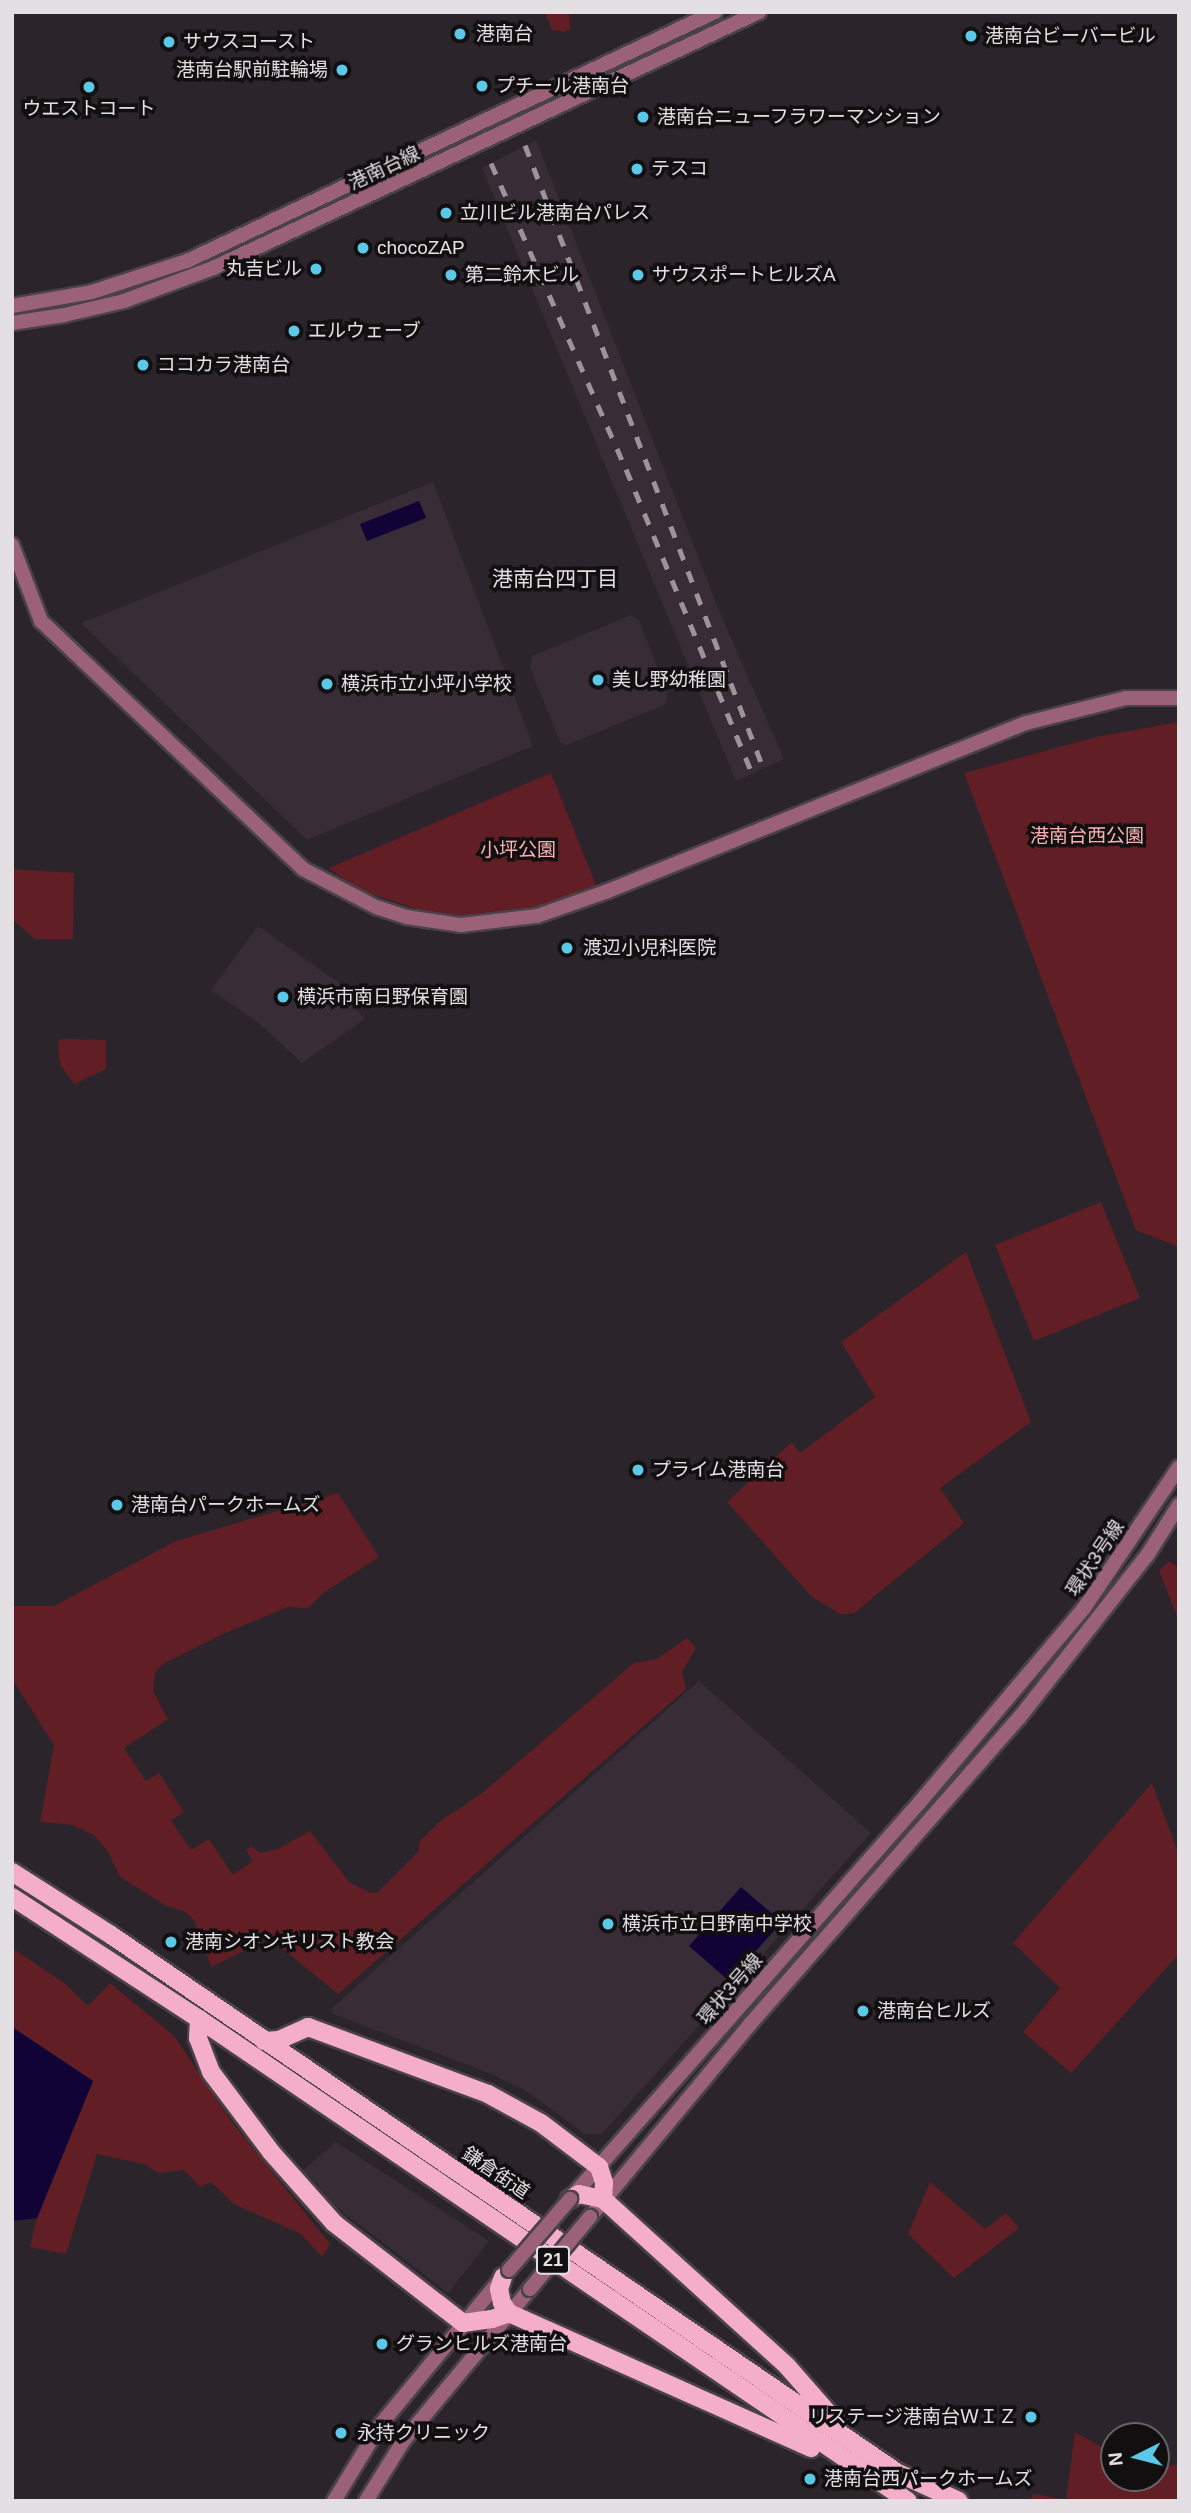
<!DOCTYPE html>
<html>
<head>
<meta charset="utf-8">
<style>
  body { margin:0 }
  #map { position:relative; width:1191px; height:2513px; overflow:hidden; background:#2b242a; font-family:Arial,"Noto Sans JP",sans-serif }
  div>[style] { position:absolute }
  .built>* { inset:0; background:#382c36 }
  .green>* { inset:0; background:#621e25 }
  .water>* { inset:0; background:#120336 }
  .roads { filter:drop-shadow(2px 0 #494248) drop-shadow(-2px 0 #494248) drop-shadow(0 2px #494248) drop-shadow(0 -2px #494248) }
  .tertiary>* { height:14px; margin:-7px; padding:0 7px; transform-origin:7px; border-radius:7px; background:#9b6277 }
  .primary>* { height:18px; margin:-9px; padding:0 9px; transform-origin:9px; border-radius:9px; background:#f5aec7 }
  .rail>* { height:5px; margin-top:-2.5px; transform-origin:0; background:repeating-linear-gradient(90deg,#9b959a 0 12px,transparent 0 24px) }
  .bridges { filter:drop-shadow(2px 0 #494248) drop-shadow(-2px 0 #494248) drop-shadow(0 2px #494248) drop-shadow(0 -2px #494248) }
  .tertiary-bridge>* { height:14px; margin:-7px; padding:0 7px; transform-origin:7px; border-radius:7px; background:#9b6277 }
  .dots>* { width:19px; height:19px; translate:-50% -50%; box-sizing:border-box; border:4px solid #120f11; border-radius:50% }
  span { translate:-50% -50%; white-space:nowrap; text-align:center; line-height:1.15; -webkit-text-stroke:7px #120f11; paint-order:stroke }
  .shield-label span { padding:2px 5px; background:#120f11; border:2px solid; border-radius:5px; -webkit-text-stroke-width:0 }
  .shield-label { font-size:18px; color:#e4dfe3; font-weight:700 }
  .poi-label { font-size:19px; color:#e4dfe3 }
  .left { translate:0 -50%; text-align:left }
  .right { translate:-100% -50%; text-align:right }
  .street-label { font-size:19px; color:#e4dfe3 }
  .park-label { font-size:19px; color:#fbb1b2 }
  .neighbourhood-label { font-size:21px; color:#e4dfe3 }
  .frame { position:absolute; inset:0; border:14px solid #e4dfe3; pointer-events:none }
  .north { position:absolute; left:1100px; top:2422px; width:70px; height:70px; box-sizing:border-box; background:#120f11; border:2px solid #666265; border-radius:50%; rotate:264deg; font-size:19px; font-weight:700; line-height:28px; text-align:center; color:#e4dfe3 }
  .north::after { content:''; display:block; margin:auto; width:24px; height:32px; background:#5bc8e7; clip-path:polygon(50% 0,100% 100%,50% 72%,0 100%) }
</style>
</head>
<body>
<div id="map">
  <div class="built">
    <div style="clip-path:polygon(536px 140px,720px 613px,784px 759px,736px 781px,482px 168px)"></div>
    <div style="clip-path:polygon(433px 482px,533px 746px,307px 840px,81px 623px)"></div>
    <div style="clip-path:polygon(631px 615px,639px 620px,667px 693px,667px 701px,664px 705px,567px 745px,560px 742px,530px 668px,532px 656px)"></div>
    <div style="clip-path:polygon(258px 926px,339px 983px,350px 1003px,365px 1019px,302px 1063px,260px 1024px,211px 990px)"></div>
    <div style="clip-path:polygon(699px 1681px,871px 1833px,602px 2134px,585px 2134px,526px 2091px,489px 2073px,333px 2014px,332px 2008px)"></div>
    <div style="clip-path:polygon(336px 2142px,489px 2241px,448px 2293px,331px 2203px,316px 2183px,302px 2171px)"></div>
  </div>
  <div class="green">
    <div style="clip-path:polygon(545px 12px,569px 12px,570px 29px,564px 32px,552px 30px)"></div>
    <div style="clip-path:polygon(1179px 722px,1179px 1247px,1136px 1230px,964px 773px,1096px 737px)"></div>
    <div style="clip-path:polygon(551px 773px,596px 885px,544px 905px,487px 916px,457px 916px,419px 910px,372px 894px,349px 883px,329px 868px)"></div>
    <div style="clip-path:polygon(12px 869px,74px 873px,73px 939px,35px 939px,12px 919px)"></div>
    <div style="clip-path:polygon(61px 1039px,106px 1040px,106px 1069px,74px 1084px,60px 1064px,58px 1042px)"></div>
    <div style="clip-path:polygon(1101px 1202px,1140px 1298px,1034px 1341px,995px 1245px)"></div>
    <div style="clip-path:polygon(966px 1252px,1031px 1422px,940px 1488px,964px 1523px,854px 1613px,840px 1614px,812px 1597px,727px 1502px,792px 1442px,800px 1453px,875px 1397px,841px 1342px)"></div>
    <div style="clip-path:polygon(338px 1493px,379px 1557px,323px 1593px,308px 1608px,288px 1607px,225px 1633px,165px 1663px,155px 1672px,153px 1691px,168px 1719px,124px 1748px,146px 1781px,159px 1773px,184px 1812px,171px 1820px,191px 1850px,209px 1839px,233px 1875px,253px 1861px,246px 1850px,251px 1846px,260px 1853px,278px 1849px,310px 1831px,349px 1882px,371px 1893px,377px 1893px,418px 1852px,420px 1841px,439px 1822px,481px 1794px,634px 1663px,657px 1659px,687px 1638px,696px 1648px,682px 1672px,686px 1689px,338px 1994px,270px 1938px,211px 1967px,194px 1920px,186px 1912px,165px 1905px,120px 1877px,107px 1850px,94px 1835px,73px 1825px,40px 1822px,54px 1745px,12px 1679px,12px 1606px,54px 1606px,176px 1541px)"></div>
    <div style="clip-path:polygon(1169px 1561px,1179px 1568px,1179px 1621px,1159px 1571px)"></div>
    <div style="clip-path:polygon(1152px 1783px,1179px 1855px,1179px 1954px,1071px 2073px,1023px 2032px,1060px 1988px,1013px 1943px)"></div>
    <div style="clip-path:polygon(12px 1948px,64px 1983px,88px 2006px,110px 1983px,174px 2036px,231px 2121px,330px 2244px,322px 2257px,301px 2234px,234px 2204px,211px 2182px,200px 2187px,184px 2170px,158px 2173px,144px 2164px,97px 2154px,66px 2254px,30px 2247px,37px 2218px,93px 2081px,12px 2027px)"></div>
    <div style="clip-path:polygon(930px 2182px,985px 2229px,1006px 2213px,1019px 2228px,954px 2278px,908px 2234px)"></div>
    <div style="clip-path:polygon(1075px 2432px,1114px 2454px,1114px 2478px,1156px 2478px,1156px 2467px,1179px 2465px,1179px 2498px,1168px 2501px,1028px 2501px,1034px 2494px,1066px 2500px)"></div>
  </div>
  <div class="water">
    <div style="clip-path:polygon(419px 501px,426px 518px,367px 541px,360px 524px)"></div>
    <div style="clip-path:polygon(741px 1887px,782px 1922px,729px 1981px,689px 1946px)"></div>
    <div style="clip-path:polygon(12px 2027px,93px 2081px,37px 2218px,12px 2221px)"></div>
  </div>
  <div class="roads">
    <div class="tertiary">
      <div style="left:12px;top:306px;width:81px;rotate:-9.9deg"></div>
      <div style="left:92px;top:292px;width:100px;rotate:-18.1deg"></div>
      <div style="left:187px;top:261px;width:584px;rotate:-25.25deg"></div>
      <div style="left:12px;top:323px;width:53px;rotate:-8.7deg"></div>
      <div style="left:64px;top:315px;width:62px;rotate:-13.1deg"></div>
      <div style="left:124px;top:301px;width:95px;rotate:-20.3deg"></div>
      <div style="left:213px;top:268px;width:603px;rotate:-25.12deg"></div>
      <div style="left:12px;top:545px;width:81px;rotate:69.1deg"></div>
      <div style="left:41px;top:621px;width:361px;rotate:43.4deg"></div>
      <div style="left:303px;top:869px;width:82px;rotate:27.5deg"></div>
      <div style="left:376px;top:907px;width:32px;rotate:18deg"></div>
      <div style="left:406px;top:917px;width:56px;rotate:8.3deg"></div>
      <div style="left:461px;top:925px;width:77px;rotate:-6.8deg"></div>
      <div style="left:537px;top:916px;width:75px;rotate:-19.4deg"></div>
      <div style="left:608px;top:891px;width:450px;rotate:-21.9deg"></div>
      <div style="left:1026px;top:723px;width:103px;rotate:-14deg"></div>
      <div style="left:1126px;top:698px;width:53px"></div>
      <div style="left:570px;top:2199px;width:529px;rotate:-48.6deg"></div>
      <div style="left:920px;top:1802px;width:254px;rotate:-49.8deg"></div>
      <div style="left:1084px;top:1608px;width:170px;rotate:-56deg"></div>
      <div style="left:590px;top:2217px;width:251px;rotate:-50.3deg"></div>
      <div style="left:750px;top:2024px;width:407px;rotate:-48.7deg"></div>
      <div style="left:1019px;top:1718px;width:209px;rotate:-51.8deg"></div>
      <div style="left:1148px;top:1554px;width:58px;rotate:-57.7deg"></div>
      <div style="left:334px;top:2501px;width:90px;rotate:-58.6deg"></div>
      <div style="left:381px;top:2424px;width:188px;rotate:-50.4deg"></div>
      <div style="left:366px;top:2501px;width:72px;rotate:-58.1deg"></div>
      <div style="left:404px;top:2440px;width:197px;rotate:-50.2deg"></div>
    </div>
    <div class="primary">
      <div style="left:12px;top:1872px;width:117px;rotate:32.5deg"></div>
      <div style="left:111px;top:1935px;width:953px;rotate:34.36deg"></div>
      <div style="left:898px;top:2473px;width:67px;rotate:24.7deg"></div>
      <div style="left:12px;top:1897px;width:223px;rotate:33.1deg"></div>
      <div style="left:199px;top:2019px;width:857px;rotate:34.21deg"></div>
      <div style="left:199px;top:2019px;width:19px;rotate:93deg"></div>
      <div style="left:198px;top:2038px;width:36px;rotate:69deg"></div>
      <div style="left:211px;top:2072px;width:100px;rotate:53.1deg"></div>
      <div style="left:271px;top:2152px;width:95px;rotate:48.4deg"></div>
      <div style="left:334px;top:2223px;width:163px;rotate:37.8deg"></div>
      <div style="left:463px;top:2323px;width:29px;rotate:-8deg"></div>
      <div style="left:492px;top:2319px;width:18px;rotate:-19deg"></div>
      <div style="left:264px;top:2041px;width:15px;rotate:-4deg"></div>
      <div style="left:279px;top:2040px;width:32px;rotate:-24deg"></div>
      <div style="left:308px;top:2027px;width:192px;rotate:20.4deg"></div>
      <div style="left:488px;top:2094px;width:60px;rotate:28.7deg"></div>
      <div style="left:541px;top:2123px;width:73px;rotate:37.2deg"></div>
      <div style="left:599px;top:2167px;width:16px;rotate:72deg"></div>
      <div style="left:604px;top:2182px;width:17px;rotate:93deg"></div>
      <div style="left:570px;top:2199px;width:10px;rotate:-29deg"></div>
      <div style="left:579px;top:2194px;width:25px;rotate:12deg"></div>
      <div style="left:603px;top:2199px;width:248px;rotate:42.2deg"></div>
      <div style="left:787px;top:2366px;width:77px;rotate:48.7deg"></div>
      <div style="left:503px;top:2277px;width:13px;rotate:108deg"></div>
      <div style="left:499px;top:2289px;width:14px;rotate:78deg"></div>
      <div style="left:502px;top:2303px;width:12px;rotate:55deg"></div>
      <div style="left:509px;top:2313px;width:331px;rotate:24.1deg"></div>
    </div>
  </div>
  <div class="rail">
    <div style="left:525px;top:145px;width:669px;rotate:69.07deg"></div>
    <div style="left:491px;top:163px;width:334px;rotate:66.2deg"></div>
    <div style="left:626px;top:469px;width:331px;rotate:67.5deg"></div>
  </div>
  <div class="bridges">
    <div class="tertiary-bridge">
      <div style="left:509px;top:2270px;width:94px;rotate:-49.3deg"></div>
      <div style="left:530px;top:2289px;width:94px;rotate:-50.2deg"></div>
    </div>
  </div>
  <div class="dots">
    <div style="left:460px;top:34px;background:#5bc8e7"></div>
    <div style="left:971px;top:36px;background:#5bc8e7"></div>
    <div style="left:169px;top:42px;background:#5bc8e7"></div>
    <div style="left:342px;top:70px;background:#5bc8e7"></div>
    <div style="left:482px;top:86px;background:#5bc8e7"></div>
    <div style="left:89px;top:87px;background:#5bc8e7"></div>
    <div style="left:643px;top:117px;background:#5bc8e7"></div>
    <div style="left:637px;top:169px;background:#5bc8e7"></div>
    <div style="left:446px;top:213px;background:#5bc8e7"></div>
    <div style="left:363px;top:248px;background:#5bc8e7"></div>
    <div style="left:316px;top:269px;background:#5bc8e7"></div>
    <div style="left:451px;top:275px;background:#5bc8e7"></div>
    <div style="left:638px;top:275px;background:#5bc8e7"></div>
    <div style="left:294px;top:331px;background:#5bc8e7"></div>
    <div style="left:143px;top:365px;background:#5bc8e7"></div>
    <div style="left:598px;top:680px;background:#5bc8e7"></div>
    <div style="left:327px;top:684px;background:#5bc8e7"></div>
    <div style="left:567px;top:948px;background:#5bc8e7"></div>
    <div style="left:283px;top:997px;background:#5bc8e7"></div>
    <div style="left:638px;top:1470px;background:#5bc8e7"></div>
    <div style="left:117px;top:1505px;background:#5bc8e7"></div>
    <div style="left:608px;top:1924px;background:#5bc8e7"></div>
    <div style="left:171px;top:1942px;background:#5bc8e7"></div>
    <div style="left:863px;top:2011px;background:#5bc8e7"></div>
    <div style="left:382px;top:2344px;background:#5bc8e7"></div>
    <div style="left:1031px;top:2417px;background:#5bc8e7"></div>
    <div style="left:341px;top:2433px;background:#5bc8e7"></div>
    <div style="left:810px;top:2479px;background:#5bc8e7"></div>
  </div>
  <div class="shield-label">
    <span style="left:553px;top:2260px">21</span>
  </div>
  <div class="poi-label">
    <span class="left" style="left:476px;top:34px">港南台</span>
    <span class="left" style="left:985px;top:36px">港南台ビーバービル</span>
    <span class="left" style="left:183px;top:42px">サウスコースト</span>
    <span class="right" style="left:328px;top:70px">港南台駅前駐輪場</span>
    <span class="left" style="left:496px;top:86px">プチール港南台</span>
    <span style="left:89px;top:109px">ウエストコート</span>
    <span class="left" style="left:657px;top:117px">港南台ニューフラワーマンション</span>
    <span class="left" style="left:651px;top:169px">テスコ</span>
    <span class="left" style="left:460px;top:213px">立川ビル港南台パレス</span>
    <span class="left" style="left:377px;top:248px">chocoZAP</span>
    <span class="right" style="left:302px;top:269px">丸吉ビル</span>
    <span class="left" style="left:465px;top:275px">第二鈴木ビル</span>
    <span class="left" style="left:652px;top:275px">サウスポートヒルズA</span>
    <span class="left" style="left:308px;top:331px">エルウェーブ</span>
    <span class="left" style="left:157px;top:365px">ココカラ港南台</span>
    <span class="left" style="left:612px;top:680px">美し野幼稚園</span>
    <span class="left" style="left:341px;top:684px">横浜市立小坪小学校</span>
    <span class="left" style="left:583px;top:948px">渡辺小児科医院</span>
    <span class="left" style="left:297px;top:997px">横浜市南日野保育園</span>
    <span class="left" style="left:652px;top:1470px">プライム港南台</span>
    <span class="left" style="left:131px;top:1505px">港南台パークホームズ</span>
    <span class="left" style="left:622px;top:1924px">横浜市立日野南中学校</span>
    <span class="left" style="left:185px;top:1942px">港南シオンキリスト教会</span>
    <span class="left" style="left:877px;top:2011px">港南台ヒルズ</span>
    <span class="left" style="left:396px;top:2344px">グランヒルズ港南台</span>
    <span class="right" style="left:1017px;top:2417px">リステージ港南台ＷＩＺ</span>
    <span class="left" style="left:357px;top:2433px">永持クリニック</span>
    <span class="left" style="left:824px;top:2479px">港南台西パークホームズ</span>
  </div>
  <div class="street-label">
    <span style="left:384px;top:168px;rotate:-25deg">港南台線</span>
    <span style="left:1095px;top:1558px;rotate:-56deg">環状3号線</span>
    <span style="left:730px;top:1989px;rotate:-49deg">環状3号線</span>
    <span style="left:496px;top:2173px;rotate:34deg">鎌倉街道</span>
  </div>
  <div class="park-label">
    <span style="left:1087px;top:836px">港南台西公園</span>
    <span style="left:518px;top:850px">小坪公園</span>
  </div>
  <div class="neighbourhood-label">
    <span style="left:555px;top:579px">港南台四丁目</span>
  </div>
  <div class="frame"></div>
  <div class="north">N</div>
</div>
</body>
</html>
